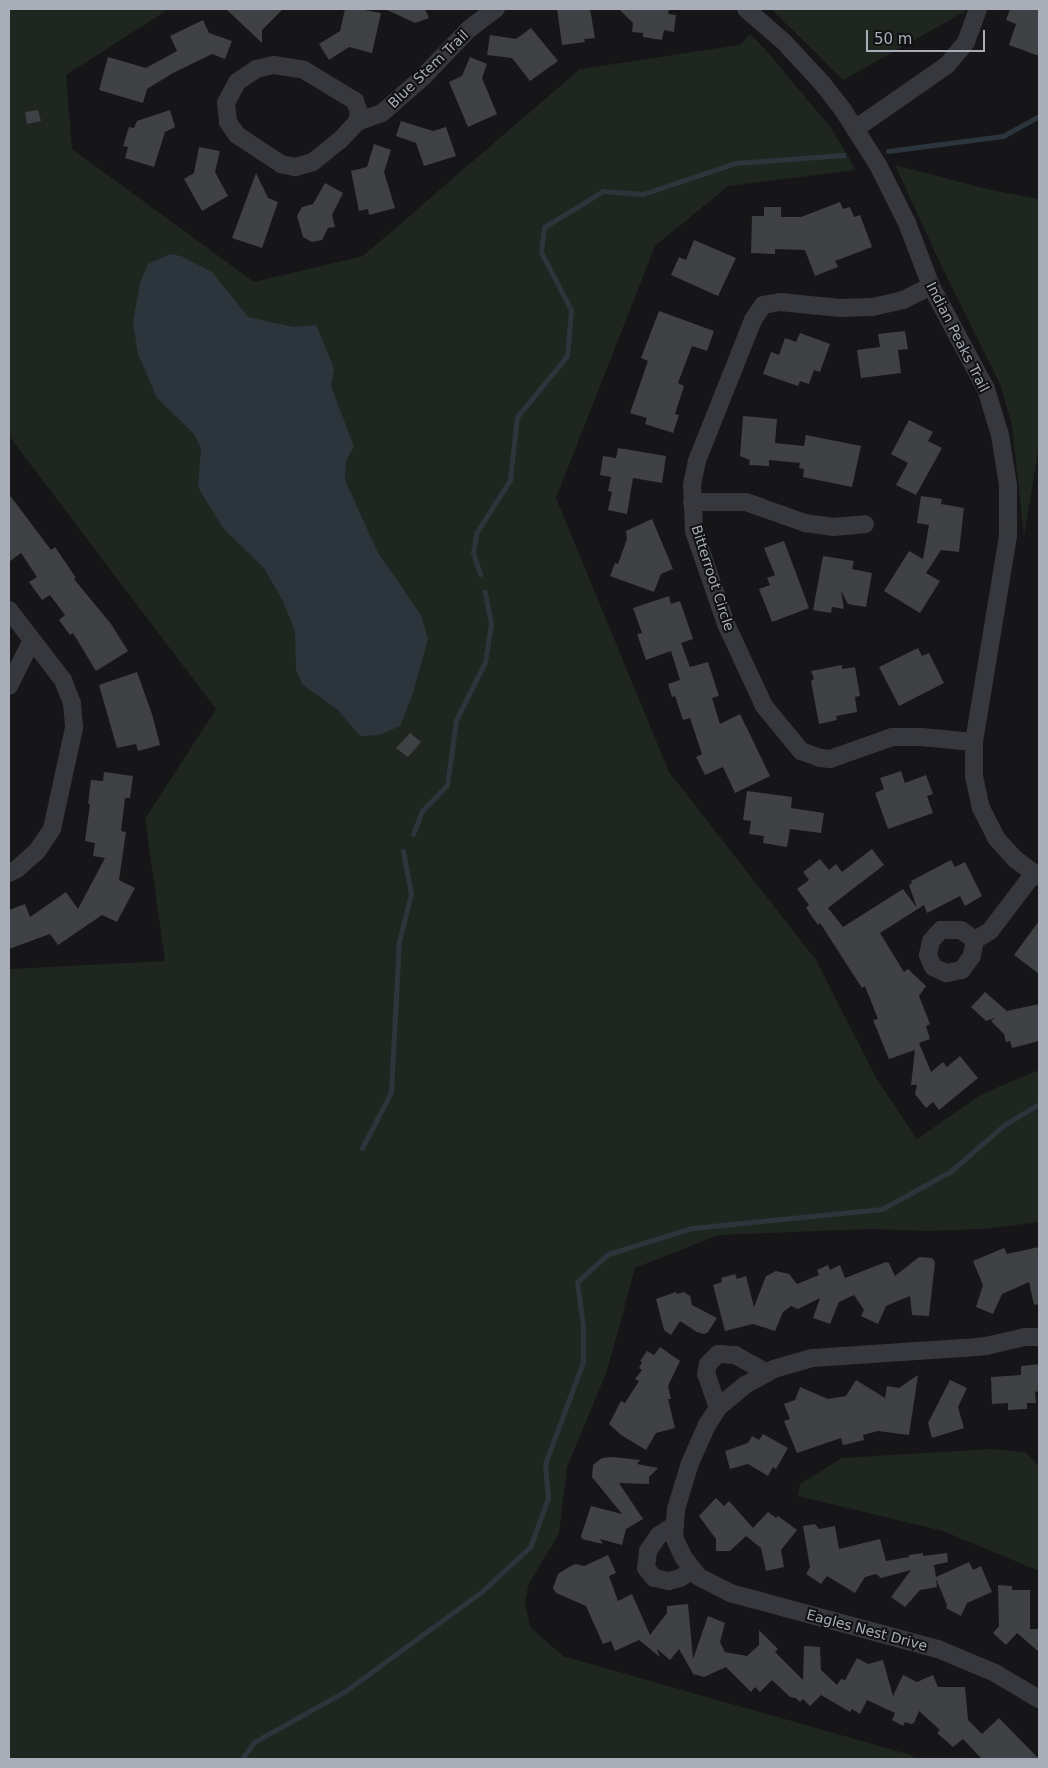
<!DOCTYPE html>
<html>
<head>
<meta charset="utf-8">
<style>
  body { margin:0 }
  #map { position:relative; width:1048px; height:1768px; overflow:hidden; background:#161618; font-family:"DejaVu Sans",sans-serif }
  div>[style] { position:absolute }
  .green>* { inset:0; background:#1e261f }
  .water>* { inset:0; background:#2c353c }
  .stream>* { height:5px; margin:-2.5px; padding:0 2.5px; transform-origin:2.5px; border-radius:2.5px; background:#2c353c }
  .building>* { inset:0; background:#404145 }
  .street>* { height:18px; margin:-9px; padding:0 9px; transform-origin:9px; border-radius:9px; background:#37383d }
  span { translate:-50% -50%; white-space:nowrap; text-align:center; line-height:1.15; -webkit-text-stroke:4px #111113; paint-order:stroke }
  .street-label { font-size:14px; color:#a8adb8 }
  .frame { position:absolute; inset:0; border:10px solid #a8adb8; pointer-events:none }
  .scale { position:absolute; left:866px; top:30px; width:119px; height:22px; box-sizing:border-box; border:2px solid #a8adb8; border-top:0; padding-left:6px; font-size:15px; line-height:18px; white-space:nowrap; color:#a8adb8; -webkit-text-stroke:4px #111113; paint-order:stroke }
</style>
</head>
<body>
<div id="map">
  <div class="green">
    <div style="clip-path:polygon(9px 9px,169px 9px,66px 75px,72px 149px,254px 282px,363px 256px,580px 69px,740px 45px,750px 34px,765px 49px,831px 128px,856px 170px,728px 186px,655px 246px,556px 498px,669px 772px,816px 960px,876px 1078px,917px 1139px,982px 1094px,1039px 1070px,1039px 1222px,984px 1229px,925px 1231px,872px 1229px,718px 1235px,635px 1268px,607px 1371px,567px 1467px,559px 1534px,529px 1583px,525px 1601px,530px 1627px,563px 1656px,911px 1755px,916px 1759px,9px 1759px,9px 969px,165px 961px,145px 819px,216px 709px,9px 436px)"></div>
    <div style="clip-path:polygon(771px 9px,770px 9px,965px 9px,964px 12px,843px 80px)"></div>
    <div style="clip-path:polygon(895px 165px,991px 190px,1039px 199px,1039px 446px,1024px 536px,1012px 425px,1000px 384px,941px 265px)"></div>
    <div style="clip-path:polygon(991px 1449px,1025px 1452px,1039px 1466px,1039px 1571px,943px 1531px,798px 1496px,800px 1484px,842px 1458px)"></div>
  </div>
  <div class="water">
    <div style="clip-path:polygon(170px 254px,181px 256px,212px 272px,248px 317px,293px 327px,316px 325px,334px 368px,331px 386px,354px 447px,346px 460px,345px 480px,377px 551px,421px 615px,428px 639px,412px 696px,400px 726px,380px 735px,360px 736px,337px 709px,303px 685px,296px 670px,295px 631px,283px 601px,264px 568px,223px 528px,198px 487px,201px 448px,194px 434px,157px 398px,138px 354px,133px 322px,140px 283px,148px 264px)"></div>
  </div>
  <div class="stream">
    <div style="left:888px;top:151px;width:116px;rotate:-7.4deg"></div>
    <div style="left:1003px;top:136px;width:41px;rotate:-29.1deg"></div>
    <div style="left:480px;top:574px;width:22px;rotate:-108deg"></div>
    <div style="left:473px;top:553px;width:20px;rotate:-81deg"></div>
    <div style="left:476px;top:533px;width:63px;rotate:-57.3deg"></div>
    <div style="left:510px;top:480px;width:63px;rotate:-83.7deg"></div>
    <div style="left:517px;top:417px;width:79px;rotate:-50.7deg"></div>
    <div style="left:567px;top:356px;width:46px;rotate:-85deg"></div>
    <div style="left:571px;top:310px;width:65px;rotate:-117.3deg"></div>
    <div style="left:541px;top:252px;width:25px;rotate:-83deg"></div>
    <div style="left:544px;top:227px;width:69px;rotate:-31.4deg"></div>
    <div style="left:603px;top:191px;width:40px;rotate:4.3deg"></div>
    <div style="left:643px;top:194px;width:97px;rotate:-18.6deg"></div>
    <div style="left:735px;top:163px;width:109px;rotate:-4.2deg"></div>
    <div style="left:413px;top:834px;width:25px;rotate:-69deg"></div>
    <div style="left:422px;top:811px;width:36px;rotate:-46deg"></div>
    <div style="left:447px;top:785px;width:66px;rotate:-82.1deg"></div>
    <div style="left:456px;top:720px;width:65px;rotate:-63.4deg"></div>
    <div style="left:485px;top:662px;width:38px;rotate:-81deg"></div>
    <div style="left:491px;top:624px;width:33px;rotate:-101deg"></div>
    <div style="left:362px;top:1148px;width:63px;rotate:-62.6deg"></div>
    <div style="left:391px;top:1092px;width:151px;rotate:-87deg"></div>
    <div style="left:399px;top:941px;width:49px;rotate:-75.7deg"></div>
    <div style="left:411px;top:894px;width:44px;rotate:-100.5deg"></div>
    <div style="left:242px;top:1759px;width:21px;rotate:-55deg"></div>
    <div style="left:254px;top:1742px;width:103px;rotate:-29.1deg"></div>
    <div style="left:344px;top:1692px;width:168px;rotate:-36.1deg"></div>
    <div style="left:480px;top:1593px;width:68px;rotate:-42.6deg"></div>
    <div style="left:530px;top:1547px;width:52px;rotate:-69.8deg"></div>
    <div style="left:548px;top:1498px;width:34px;rotate:-95deg"></div>
    <div style="left:545px;top:1464px;width:109px;rotate:-69.6deg"></div>
    <div style="left:583px;top:1362px;width:36px;rotate:-90deg"></div>
    <div style="left:583px;top:1326px;width:44px;rotate:-97.8deg"></div>
    <div style="left:577px;top:1282px;width:42px;rotate:-42.1deg"></div>
    <div style="left:608px;top:1254px;width:88px;rotate:-17.2deg"></div>
    <div style="left:692px;top:1228px;width:191px;rotate:-5.7deg"></div>
    <div style="left:882px;top:1209px;width:79px;rotate:-28.8deg"></div>
    <div style="left:951px;top:1171px;width:70px;rotate:-41deg"></div>
    <div style="left:1004px;top:1125px;width:41px;rotate:-31deg"></div>
  </div>
  <div class="building">
    <div style="clip-path:polygon(226px 9px,283px 9px,262px 30px,262px 43px)"></div>
    <div style="clip-path:polygon(345px 9px,359px 9px,381px 13px,372px 53px,349px 47px,329px 60px,319px 44px,340px 31px)"></div>
    <div style="clip-path:polygon(385px 9px,425px 9px,429px 18px,415px 23px)"></div>
    <div style="clip-path:polygon(557px 9px,590px 9px,595px 38px,584px 39px,585px 42px,562px 45px)"></div>
    <div style="clip-path:polygon(619px 9px,669px 9px,668px 14px,676px 15px,674px 32px,664px 30px,662px 40px,643px 37px,643px 33px,632px 32px,633px 23px)"></div>
    <div style="clip-path:polygon(1010px 9px,1039px 9px,1039px 56px,1009px 45px,1016px 24px,1006px 20px)"></div>
    <div style="clip-path:polygon(203px 20px,209px 33px,232px 41px,225px 59px,212px 54px,173px 73px,147px 89px,143px 103px,99px 90px,108px 57px,146px 68px,177px 51px,170px 36px)"></div>
    <div style="clip-path:polygon(531px 28px,558px 61px,530px 81px,512px 58px,487px 55px,490px 35px,516px 39px)"></div>
    <div style="clip-path:polygon(470px 57px,487px 64px,482px 78px,497px 114px,468px 127px,449px 82px,462px 76px)"></div>
    <div style="clip-path:polygon(38px 110px,41px 121px,27px 124px,25px 112px)"></div>
    <div style="clip-path:polygon(170px 110px,175px 127px,165px 132px,154px 167px,125px 158px,128px 147px,123px 146px,129px 127px,134px 128px,137px 121px)"></div>
    <div style="clip-path:polygon(401px 121px,433px 131px,446px 127px,456px 156px,424px 166px,416px 143px,396px 136px)"></div>
    <div style="clip-path:polygon(374px 144px,391px 150px,384px 172px,395px 208px,369px 215px,368px 209px,359px 211px,351px 171px,367px 167px)"></div>
    <div style="clip-path:polygon(199px 147px,220px 151px,215px 172px,228px 196px,202px 211px,184px 179px,194px 173px)"></div>
    <div style="clip-path:polygon(256px 173px,268px 198px,278px 202px,262px 248px,232px 238px)"></div>
    <div style="clip-path:polygon(325px 183px,343px 193px,332px 215px,335px 227px,328px 228px,322px 240px,312px 242px,303px 237px,297px 216px,302px 207px,313px 204px)"></div>
    <div style="clip-path:polygon(840px 202px,843px 209px,850px 207px,854px 217px,860px 215px,872px 247px,835px 261px,838px 267px,815px 276px,805px 250px,775px 249px,775px 254px,751px 253px,752px 216px,764px 216px,764px 207px,781px 207px,781px 217px,801px 217px)"></div>
    <div style="clip-path:polygon(694px 240px,736px 258px,718px 296px,671px 275px,679px 257px,686px 260px)"></div>
    <div style="clip-path:polygon(659px 311px,714px 331px,707px 351px,692px 346px,678px 383px,684px 386px,675px 414px,679px 415px,673px 433px,645px 424px,647px 418px,630px 413px,648px 361px,641px 358px)"></div>
    <div style="clip-path:polygon(905px 331px,908px 349px,898px 350px,901px 373px,861px 378px,857px 350px,880px 347px,878px 334px)"></div>
    <div style="clip-path:polygon(800px 333px,830px 344px,820px 372px,814px 370px,809px 384px,800px 381px,798px 386px,763px 374px,771px 352px,779px 355px,785px 338px,796px 342px)"></div>
    <div style="clip-path:polygon(743px 416px,777px 419px,775px 443px,804px 446px,806px 435px,861px 446px,852px 487px,803px 477px,804px 469px,799px 468px,800px 463px,769px 460px,769px 466px,749px 465px,750px 460px,740px 456px)"></div>
    <div style="clip-path:polygon(909px 420px,933px 432px,928px 441px,942px 448px,916px 495px,896px 485px,908px 463px,891px 454px)"></div>
    <div style="clip-path:polygon(618px 448px,666px 456px,662px 483px,633px 478px,627px 514px,608px 510px,612px 492px,608px 491px,611px 477px,600px 475px,603px 456px,616px 458px)"></div>
    <div style="clip-path:polygon(9px 494px,51px 550px,55px 547px,76px 578px,74px 579px,111px 624px,128px 651px,96px 671px,73px 633px,70px 635px,59px 620px,65px 615px,50px 595px,42px 600px,29px 582px,37px 577px,21px 553px,9px 562px)"></div>
    <div style="clip-path:polygon(921px 496px,942px 499px,941px 504px,964px 508px,959px 552px,941px 550px,926px 573px,940px 581px,920px 613px,884px 591px,909px 551px,923px 559px,929px 525px,917px 523px)"></div>
    <div style="clip-path:polygon(652px 519px,673px 569px,661px 574px,654px 592px,610px 576px,615px 563px,618px 564px,627px 539px,626px 531px)"></div>
    <div style="clip-path:polygon(784px 541px,809px 608px,772px 622px,759px 589px,770px 585px,767px 578px,775px 575px,764px 548px)"></div>
    <div style="clip-path:polygon(823px 556px,854px 561px,852px 569px,872px 573px,866px 607px,848px 604px,841px 591px,844px 609px,832px 607px,831px 613px,813px 610px)"></div>
    <div style="clip-path:polygon(669px 596px,671px 604px,680px 601px,693px 639px,681px 643px,690px 667px,708px 662px,719px 696px,712px 698px,720px 724px,740px 714px,770px 776px,735px 793px,723px 767px,705px 775px,696px 757px,702px 754px,690px 718px,683px 720px,675px 696px,672px 697px,668px 684px,680px 680px,671px 651px,646px 660px,637px 634px,642px 633px,633px 608px)"></div>
    <div style="clip-path:polygon(918px 648px,922px 656px,929px 653px,944px 683px,899px 706px,879px 667px)"></div>
    <div style="clip-path:polygon(842px 665px,842px 669px,855px 667px,860px 696px,855px 697px,857px 712px,836px 716px,837px 720px,819px 724px,811px 681px,814px 679px,811px 671px)"></div>
    <div style="clip-path:polygon(137px 672px,152px 714px,160px 745px,138px 751px,136px 744px,117px 748px,99px 685px)"></div>
    <div style="clip-path:polygon(410px 733px,421px 742px,408px 757px,396px 748px)"></div>
    <div style="clip-path:polygon(901px 771px,905px 783px,926px 775px,933px 794px,927px 796px,933px 813px,888px 829px,875px 793px,884px 789px,880px 778px)"></div>
    <div style="clip-path:polygon(104px 772px,133px 776px,130px 798px,125px 798px,121px 831px,126px 832px,119px 880px,135px 888px,117px 922px,102px 915px,58px 945px,50px 934px,9px 949px,9px 910px,25px 904px,30px 917px,66px 892px,78px 909px,105px 858px,93px 856px,95px 843px,85px 841px,90px 804px,88px 804px,91px 780px,103px 781px)"></div>
    <div style="clip-path:polygon(747px 791px,792px 797px,791px 808px,824px 813px,821px 833px,790px 829px,787px 847px,763px 843px,764px 836px,749px 834px,751px 821px,743px 820px)"></div>
    <div style="clip-path:polygon(872px 849px,884px 865px,828px 908px,843px 927px,903px 889px,917px 908px,909px 885px,912px 883px,911px 881px,951px 860px,955px 867px,965px 862px,982px 896px,965px 906px,960px 896px,927px 913px,924px 905px,880px 933px,904px 972px,908px 969px,926px 986px,919px 996px,930px 1024px,926px 1026px,930px 1039px,919px 1043px,931px 1072px,943px 1062px,947px 1067px,960px 1056px,978px 1078px,939px 1110px,933px 1102px,926px 1108px,915px 1094px,917px 1085px,911px 1085px,915px 1050px,889px 1059px,873px 1020px,878px 1019px,865px 986px,862px 988px,820px 923px,818px 925px,806px 908px,809px 905px,797px 889px,809px 880px,803px 872px,820px 859px,829px 870px,836px 864px,842px 872px)"></div>
    <div style="clip-path:polygon(1039px 921px,1039px 974px,1014px 955px)"></div>
    <div style="clip-path:polygon(985px 992px,1007px 1011px,1039px 1004px,1039px 1041px,1012px 1048px,1010px 1041px,1006px 1042px,1004px 1034px,991px 1021px,995px 1018px,986px 1021px,971px 1007px)"></div>
    <div style="clip-path:polygon(1039px 1247px,1039px 1304px,1034px 1305px,1029px 1282px,1002px 1294px,993px 1314px,976px 1307px,983px 1285px,973px 1261px,1004px 1248px,1007px 1254px)"></div>
    <div style="clip-path:polygon(919px 1257px,932px 1258px,935px 1262px,929px 1316px,912px 1315px,910px 1296px,886px 1306px,878px 1324px,861px 1316px,864px 1310px,854px 1295px,839px 1302px,830px 1324px,813px 1318px,820px 1298px,798px 1309px,791px 1306px,783px 1312px,775px 1331px,753px 1324px,725px 1331px,713px 1285px,722px 1282px,721px 1278px,735px 1274px,737px 1279px,746px 1276px,754px 1307px,766px 1276px,776px 1271px,789px 1274px,797px 1284px,819px 1275px,817px 1270px,828px 1265px,830px 1270px,840px 1265px,845px 1278px,886px 1262px,889px 1263px,895px 1276px)"></div>
    <div style="clip-path:polygon(676px 1292px,677px 1294px,684px 1292px,690px 1296px,692px 1305px,717px 1318px,708px 1332px,704px 1334px,697px 1332px,680px 1321px,671px 1335px,664px 1330px,656px 1299px)"></div>
    <div style="clip-path:polygon(660px 1347px,680px 1361px,668px 1386px,671px 1399px,668px 1399px,675px 1428px,656px 1433px,646px 1450px,621px 1435px,609px 1424px,621px 1401px,625px 1403px,639px 1381px,635px 1379px,642px 1370px,639px 1368px,642px 1362px,640px 1361px,647px 1351px,654px 1355px)"></div>
    <div style="clip-path:polygon(1039px 1364px,1039px 1391px,1035px 1392px,1036px 1403px,1027px 1403px,1027px 1409px,1008px 1410px,1008px 1403px,992px 1404px,991px 1377px,1021px 1375px,1021px 1366px)"></div>
    <div style="clip-path:polygon(918px 1375px,909px 1435px,878px 1431px,863px 1435px,864px 1440px,843px 1445px,841px 1438px,797px 1453px,784px 1421px,790px 1419px,784px 1404px,795px 1400px,800px 1387px,828px 1399px,846px 1396px,856px 1380px,885px 1398px,887px 1386px,899px 1388px)"></div>
    <div style="clip-path:polygon(950px 1380px,967px 1388px,958px 1407px,964px 1428px,932px 1438px,928px 1423px)"></div>
    <div style="clip-path:polygon(763px 1434px,788px 1448px,776px 1469px,773px 1467px,768px 1476px,748px 1464px,730px 1469px,725px 1451px,748px 1443px,752px 1436px,759px 1440px)"></div>
    <div style="clip-path:polygon(613px 1457px,640px 1460px,637px 1464px,658px 1468px,649px 1477px,649px 1484px,619px 1483px,643px 1519px,626px 1529px,622px 1545px,600px 1539px,603px 1544px,582px 1539px,581px 1536px,591px 1506px,622px 1514px,592px 1477px,593px 1465px,602px 1458px)"></div>
    <div style="clip-path:polygon(716px 1498px,724px 1506px,729px 1501px,753px 1528px,768px 1512px,776px 1518px,778px 1516px,797px 1530px,781px 1550px,784px 1567px,766px 1571px,761px 1548px,746px 1536px,730px 1551px,716px 1551px,716px 1539px,699px 1516px)"></div>
    <div style="clip-path:polygon(815px 1524px,819px 1529px,835px 1526px,839px 1549px,880px 1539px,886px 1561px,909px 1557px,909px 1555px,923px 1553px,923px 1556px,947px 1553px,948px 1562px,934px 1565px,936px 1577px,969px 1562px,973px 1570px,981px 1566px,992px 1592px,967px 1603px,961px 1616px,946px 1608px,947px 1605px,936px 1579px,937px 1587px,920px 1590px,905px 1607px,891px 1597px,911px 1570px,881px 1578px,876px 1574px,865px 1577px,855px 1593px,827px 1576px,821px 1584px,806px 1574px,810px 1567px,803px 1526px)"></div>
    <div style="clip-path:polygon(608px 1555px,616px 1573px,609px 1576px,618px 1601px,632px 1594px,650px 1635px,667px 1613px,667px 1606px,688px 1604px,693px 1659px,708px 1616px,725px 1623px,720px 1642px,725px 1652px,747px 1656px,759px 1645px,759px 1630px,778px 1649px,775px 1652px,803px 1680px,804px 1646px,820px 1647px,821px 1670px,837px 1685px,841px 1679px,845px 1680px,857px 1658px,868px 1664px,883px 1660px,893px 1696px,903px 1675px,917px 1682px,933px 1675px,938px 1687px,965px 1687px,968px 1720px,982px 1734px,999px 1718px,1039px 1759px,982px 1759px,963px 1739px,953px 1747px,937px 1733px,940px 1730px,919px 1711px,914px 1723px,911px 1724px,905px 1722px,903px 1726px,892px 1720px,895px 1713px,867px 1700px,860px 1714px,852px 1709px,850px 1712px,821px 1695px,810px 1706px,803px 1699px,800px 1702px,796px 1698px,790px 1697px,772px 1680px,760px 1692px,755px 1687px,751px 1692px,726px 1667px,704px 1677px,694px 1674px,695px 1677px,679px 1649px,670px 1660px,657px 1649px,660px 1657px,639px 1640px,615px 1651px,611px 1641px,603px 1644px,586px 1606px,556px 1593px,553px 1588px,558px 1574px,569px 1567px,575px 1564px,584px 1566px)"></div>
    <div style="clip-path:polygon(998px 1585px,1012px 1586px,1012px 1590px,1030px 1590px,1030px 1629px,1039px 1629px,1039px 1652px,1017px 1633px,1006px 1645px,993px 1633px,999px 1626px)"></div>
  </div>
  <div class="street">
    <div style="left:746px;top:9px;width:50px;rotate:41deg"></div>
    <div style="left:784px;top:42px;width:56px;rotate:47.2deg"></div>
    <div style="left:822px;top:83px;width:34px;rotate:52deg"></div>
    <div style="left:843px;top:110px;width:65px;rotate:57.5deg"></div>
    <div style="left:878px;top:165px;width:65px;rotate:63.4deg"></div>
    <div style="left:907px;top:223px;width:67px;rotate:69.1deg"></div>
    <div style="left:931px;top:286px;width:117px;rotate:61.9deg"></div>
    <div style="left:986px;top:389px;width:48px;rotate:73.1deg"></div>
    <div style="left:1000px;top:435px;width:51px;rotate:80.9deg"></div>
    <div style="left:1008px;top:485px;width:51px;rotate:90deg"></div>
    <div style="left:1008px;top:536px;width:209px;rotate:99.4deg"></div>
    <div style="left:974px;top:742px;width:34px;rotate:90deg"></div>
    <div style="left:974px;top:776px;width:33px;rotate:78deg"></div>
    <div style="left:981px;top:808px;width:34px;rotate:63deg"></div>
    <div style="left:996px;top:838px;width:28px;rotate:48deg"></div>
    <div style="left:1015px;top:859px;width:30px;rotate:37deg"></div>
    <div style="left:274px;top:65px;width:30px;rotate:9deg"></div>
    <div style="left:304px;top:70px;width:60px;rotate:31.3deg"></div>
    <div style="left:355px;top:101px;width:12px;rotate:70deg"></div>
    <div style="left:359px;top:112px;width:10px;rotate:101deg"></div>
    <div style="left:357px;top:122px;width:25px;rotate:133deg"></div>
    <div style="left:340px;top:140px;width:35px;rotate:141deg"></div>
    <div style="left:313px;top:162px;width:19px;rotate:164deg"></div>
    <div style="left:295px;top:167px;width:14px;rotate:-168deg"></div>
    <div style="left:281px;top:164px;width:53px;rotate:-146.6deg"></div>
    <div style="left:237px;top:135px;width:16px;rotate:-125deg"></div>
    <div style="left:228px;top:122px;width:19px;rotate:-96deg"></div>
    <div style="left:226px;top:103px;width:24px;rotate:-62deg"></div>
    <div style="left:237px;top:82px;width:23px;rotate:-34deg"></div>
    <div style="left:256px;top:69px;width:18px;rotate:-13deg"></div>
    <div style="left:357px;top:122px;width:27px;rotate:-20deg"></div>
    <div style="left:382px;top:113px;width:55px;rotate:-41.3deg"></div>
    <div style="left:423px;top:77px;width:66px;rotate:-46.2deg"></div>
    <div style="left:469px;top:29px;width:34px;rotate:-37deg"></div>
    <div style="left:855px;top:129px;width:112px;rotate:-34.8deg"></div>
    <div style="left:947px;top:65px;width:30px;rotate:-50deg"></div>
    <div style="left:966px;top:42px;width:35px;rotate:-70deg"></div>
    <div style="left:931px;top:286px;width:31px;rotate:153deg"></div>
    <div style="left:903px;top:300px;width:32px;rotate:167deg"></div>
    <div style="left:872px;top:307px;width:32px;rotate:178deg"></div>
    <div style="left:840px;top:308px;width:60px;rotate:-174.3deg"></div>
    <div style="left:780px;top:302px;width:17px;rotate:170deg"></div>
    <div style="left:763px;top:305px;width:18px;rotate:124deg"></div>
    <div style="left:753px;top:320px;width:152px;rotate:111.7deg"></div>
    <div style="left:697px;top:461px;width:25px;rotate:102deg"></div>
    <div style="left:692px;top:485px;width:46px;rotate:87.5deg"></div>
    <div style="left:694px;top:531px;width:98px;rotate:71deg"></div>
    <div style="left:726px;top:624px;width:90px;rotate:65.1deg"></div>
    <div style="left:764px;top:706px;width:58px;rotate:50.6deg"></div>
    <div style="left:801px;top:751px;width:20px;rotate:20deg"></div>
    <div style="left:820px;top:758px;width:10px;rotate:6deg"></div>
    <div style="left:830px;top:759px;width:66px;rotate:-19.5deg"></div>
    <div style="left:892px;top:737px;width:29px"></div>
    <div style="left:921px;top:737px;width:53px;rotate:5.4deg"></div>
    <div style="left:692px;top:502px;width:54px"></div>
    <div style="left:746px;top:502px;width:63px;rotate:19.6deg"></div>
    <div style="left:805px;top:523px;width:28px;rotate:8deg"></div>
    <div style="left:833px;top:527px;width:32px;rotate:-5deg"></div>
    <div style="left:9px;top:610px;width:88px;rotate:52.4deg"></div>
    <div style="left:63px;top:680px;width:25px;rotate:69deg"></div>
    <div style="left:72px;top:703px;width:25px;rotate:85deg"></div>
    <div style="left:74px;top:728px;width:103px;rotate:102.3deg"></div>
    <div style="left:52px;top:829px;width:27px;rotate:124deg"></div>
    <div style="left:37px;top:851px;width:27px;rotate:138deg"></div>
    <div style="left:17px;top:869px;width:9px;rotate:153deg"></div>
    <div style="left:9px;top:686px;width:51px;rotate:-63.4deg"></div>
    <div style="left:975px;top:940px;width:16px;rotate:101deg"></div>
    <div style="left:972px;top:956px;width:17px;rotate:126deg"></div>
    <div style="left:962px;top:970px;width:16px;rotate:169deg"></div>
    <div style="left:946px;top:973px;width:14px;rotate:-155deg"></div>
    <div style="left:933px;top:967px;width:13px;rotate:-113deg"></div>
    <div style="left:928px;top:955px;width:14px;rotate:-78deg"></div>
    <div style="left:931px;top:941px;width:15px;rotate:-48deg"></div>
    <div style="left:941px;top:930px;width:20px"></div>
    <div style="left:961px;top:930px;width:17px;rotate:36deg"></div>
    <div style="left:975px;top:940px;width:17px;rotate:-31deg"></div>
    <div style="left:990px;top:931px;width:73px;rotate:-52.8deg"></div>
    <div style="left:1039px;top:1337px;width:14px;rotate:180deg"></div>
    <div style="left:1025px;top:1337px;width:39px;rotate:167deg"></div>
    <div style="left:987px;top:1346px;width:25px;rotate:175deg"></div>
    <div style="left:962px;top:1348px;width:150px;rotate:176.2deg"></div>
    <div style="left:812px;top:1358px;width:40px;rotate:164deg"></div>
    <div style="left:774px;top:1369px;width:33px;rotate:151deg"></div>
    <div style="left:745px;top:1385px;width:35px;rotate:140deg"></div>
    <div style="left:718px;top:1408px;width:20px;rotate:123deg"></div>
    <div style="left:707px;top:1425px;width:42px;rotate:114.1deg"></div>
    <div style="left:690px;top:1463px;width:48px;rotate:106.9deg"></div>
    <div style="left:676px;top:1509px;width:28px;rotate:94deg"></div>
    <div style="left:674px;top:1537px;width:23px;rotate:65deg"></div>
    <div style="left:684px;top:1558px;width:24px;rotate:52deg"></div>
    <div style="left:699px;top:1577px;width:35px;rotate:27deg"></div>
    <div style="left:730px;top:1593px;width:215px;rotate:15.1deg"></div>
    <div style="left:938px;top:1649px;width:62px;rotate:22.8deg"></div>
    <div style="left:995px;top:1673px;width:51px;rotate:30.6deg"></div>
    <div style="left:718px;top:1408px;width:36px;rotate:-109deg"></div>
    <div style="left:706px;top:1374px;width:10px;rotate:-79deg"></div>
    <div style="left:708px;top:1364px;width:14px;rotate:-45deg"></div>
    <div style="left:718px;top:1354px;width:17px;rotate:3deg"></div>
    <div style="left:735px;top:1355px;width:37px;rotate:29deg"></div>
    <div style="left:675px;top:1525px;width:19px;rotate:148deg"></div>
    <div style="left:659px;top:1535px;width:19px;rotate:125deg"></div>
    <div style="left:648px;top:1551px;width:17px;rotate:97deg"></div>
    <div style="left:646px;top:1568px;width:13px;rotate:51deg"></div>
    <div style="left:654px;top:1578px;width:15px;rotate:11deg"></div>
    <div style="left:669px;top:1581px;width:11px;rotate:-15deg"></div>
    <div style="left:680px;top:1578px;width:15px;rotate:-32deg"></div>
  </div>
  <div class="street-label">
    <span style="left:428px;top:69px;rotate:-44deg">Blue Stem Trail</span>
    <span style="left:958px;top:337px;rotate:63deg">Indian Peaks Trail</span>
    <span style="left:713px;top:578px;rotate:72deg">Bitterroot Circle</span>
    <span style="left:867px;top:1630px;rotate:15deg">Eagles Nest Drive</span>
  </div>
  <div class="frame"></div>
  <div class="scale">50 m</div>
</div>
</body>
</html>
